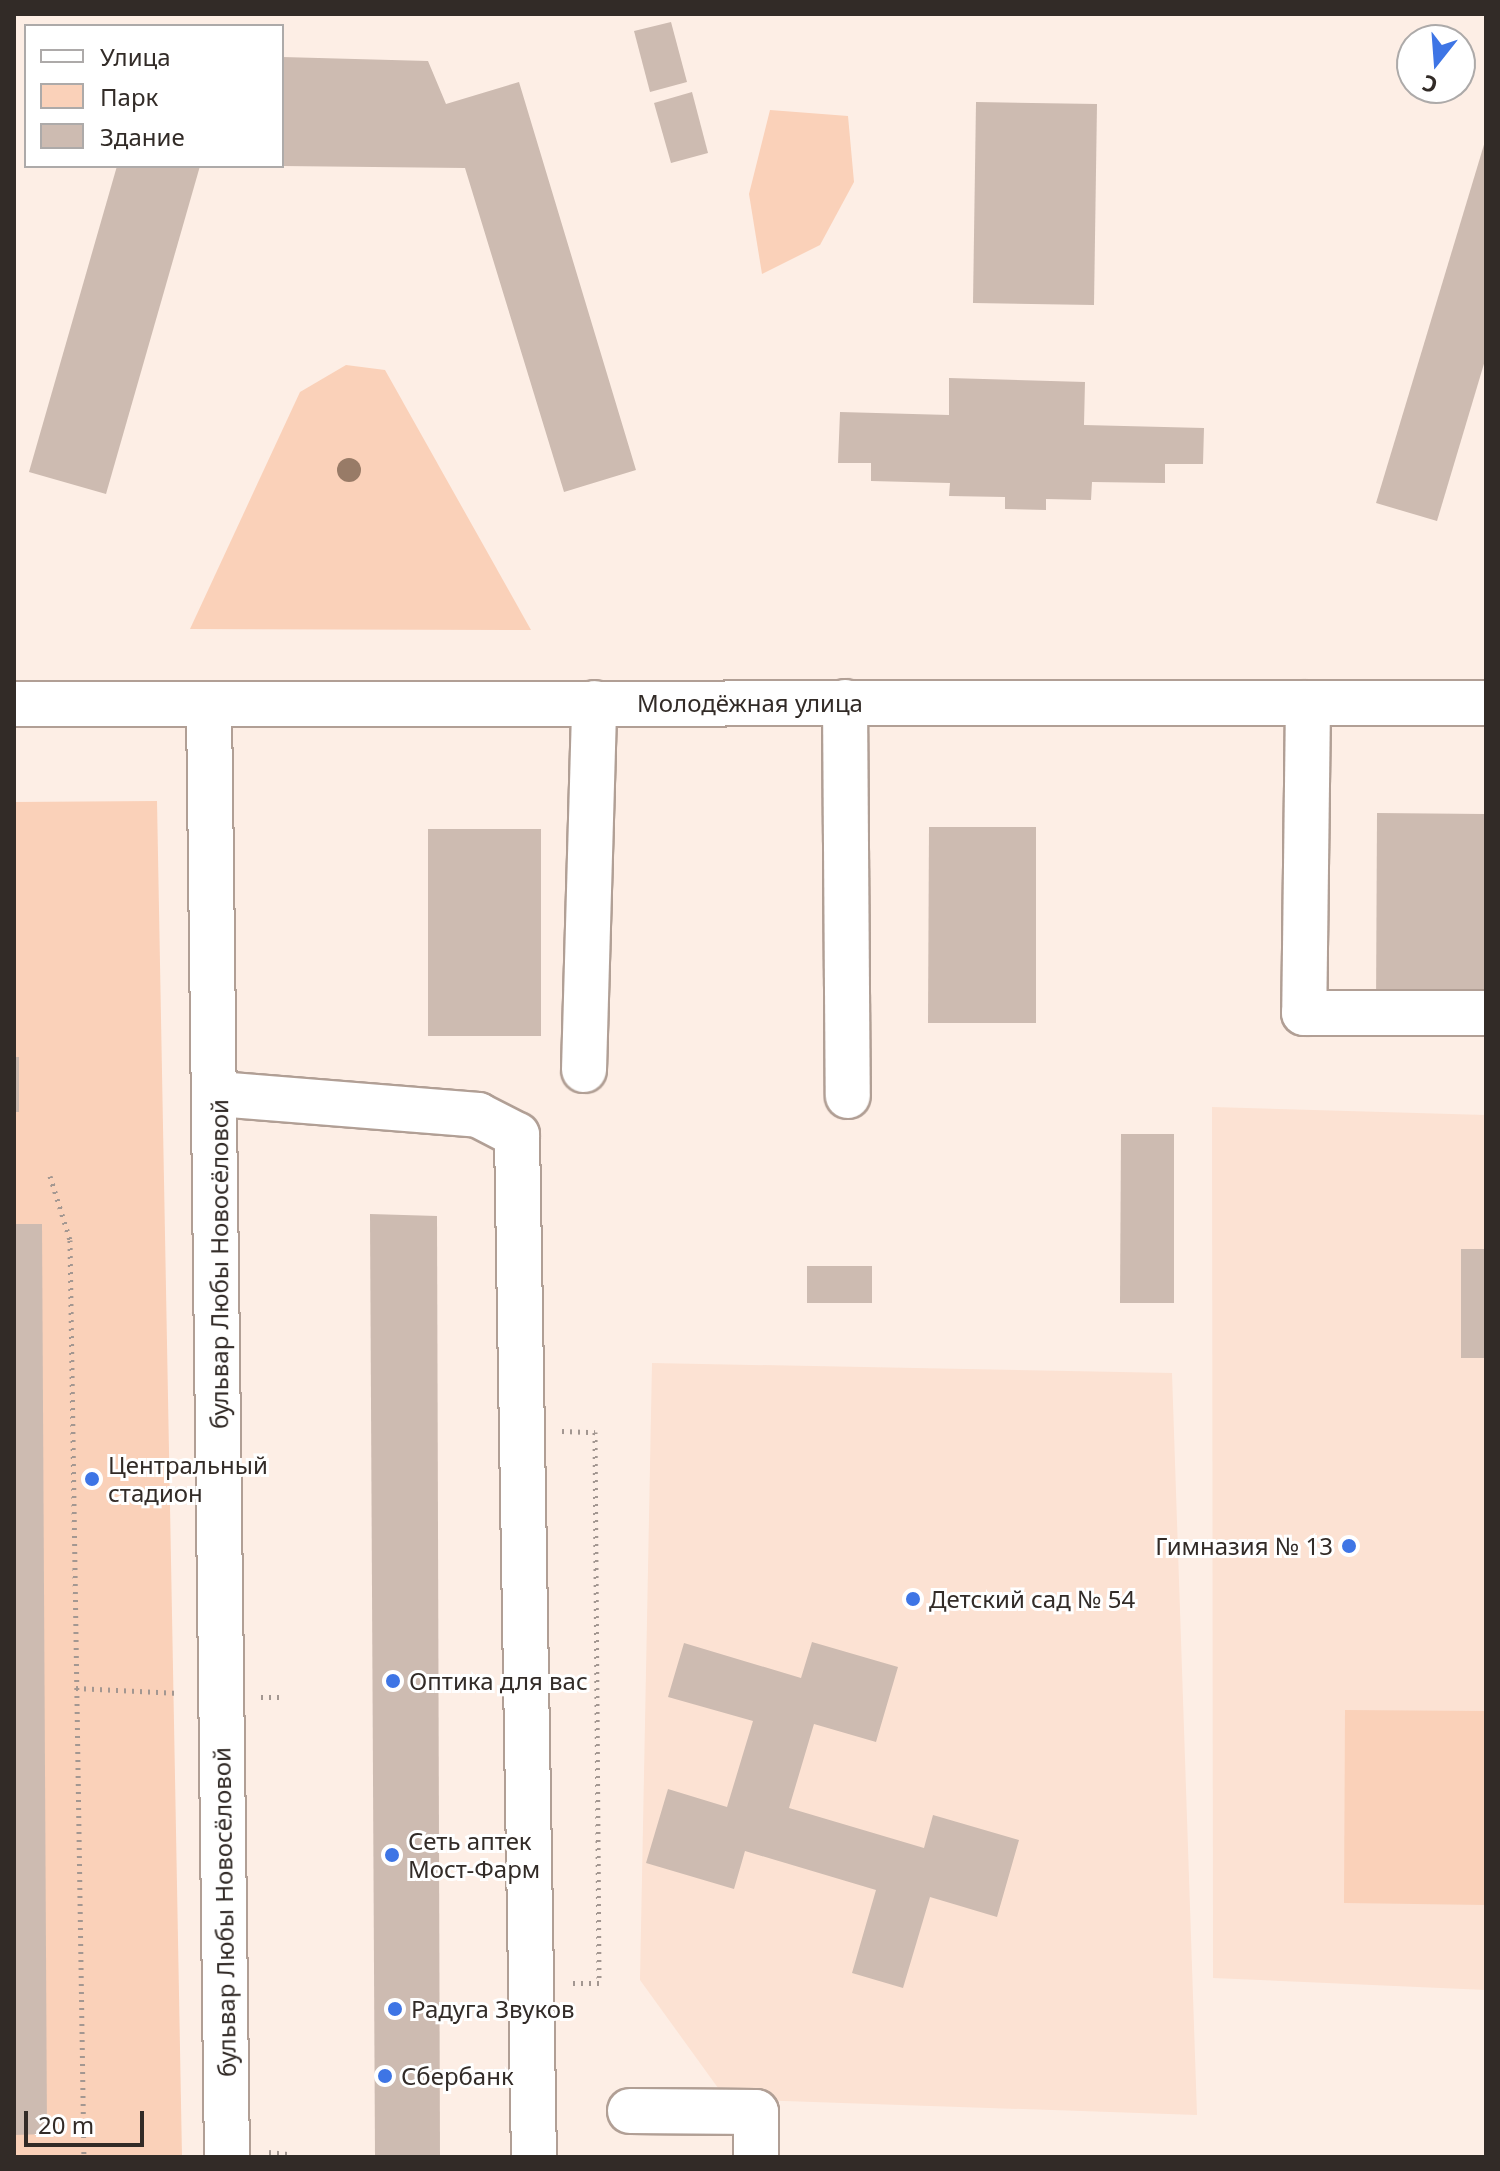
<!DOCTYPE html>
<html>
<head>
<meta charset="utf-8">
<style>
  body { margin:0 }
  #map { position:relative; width:1500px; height:2171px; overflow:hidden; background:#fdeee5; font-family:"Noto Sans",sans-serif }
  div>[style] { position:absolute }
  .built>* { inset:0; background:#fce2d3 }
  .green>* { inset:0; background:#fad1b9 }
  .building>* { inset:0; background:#cdbbb1 }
  .path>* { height:5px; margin-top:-2.5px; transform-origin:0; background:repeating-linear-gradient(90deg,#a39791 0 2px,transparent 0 8px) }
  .roads { filter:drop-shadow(2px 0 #b19f95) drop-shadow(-2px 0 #b19f95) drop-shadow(0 2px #b19f95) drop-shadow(0 -2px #b19f95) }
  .minor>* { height:44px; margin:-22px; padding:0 22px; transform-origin:22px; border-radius:22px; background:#fff }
  .trees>* { width:24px; height:24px; margin:-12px; border-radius:50%; background:#987b67 }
  .dots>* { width:22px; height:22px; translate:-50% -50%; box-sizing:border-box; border:4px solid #fff; border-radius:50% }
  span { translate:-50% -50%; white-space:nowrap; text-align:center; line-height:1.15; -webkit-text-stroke:6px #fff; paint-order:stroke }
  .street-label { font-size:24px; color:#322b27 }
  .poi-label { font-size:24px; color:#322b27 }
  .left { translate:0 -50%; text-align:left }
  .right { translate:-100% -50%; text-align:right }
  .frame { position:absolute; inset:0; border:16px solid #322b27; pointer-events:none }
  .legend { position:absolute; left:24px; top:24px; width:260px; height:144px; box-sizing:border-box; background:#fff; border:2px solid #adaaa9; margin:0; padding:10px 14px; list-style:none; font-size:24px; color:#322b27 }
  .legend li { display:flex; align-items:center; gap:16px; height:40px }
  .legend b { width:40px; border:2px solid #adaaa9 }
  .north { position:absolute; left:1396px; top:24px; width:80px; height:80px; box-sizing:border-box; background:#fff; border:2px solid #adaaa9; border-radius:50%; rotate:197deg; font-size:22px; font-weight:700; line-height:32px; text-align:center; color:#322b27 }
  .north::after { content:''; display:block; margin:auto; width:28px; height:36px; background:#3e75e5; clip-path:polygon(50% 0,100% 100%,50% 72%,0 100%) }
  .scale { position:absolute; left:24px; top:2111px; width:120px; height:36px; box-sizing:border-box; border:4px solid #322b27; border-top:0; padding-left:10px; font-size:24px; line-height:28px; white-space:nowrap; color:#322b27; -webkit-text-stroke:6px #fff; paint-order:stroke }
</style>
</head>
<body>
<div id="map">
  <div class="built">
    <div style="clip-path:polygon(1212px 1107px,1486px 1115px,1486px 1990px,1213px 1978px)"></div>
    <div style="clip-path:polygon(652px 1363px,1172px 1373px,1197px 2115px,726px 2099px,640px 1980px)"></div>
  </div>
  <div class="green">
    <div style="clip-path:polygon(770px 110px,848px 116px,854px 182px,820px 245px,762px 274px,749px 194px)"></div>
    <div style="clip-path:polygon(346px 365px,385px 370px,531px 630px,190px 629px,300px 392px)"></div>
    <div style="clip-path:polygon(157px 801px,182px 2157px,14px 2157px,14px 802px)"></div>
    <div style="clip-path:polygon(1345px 1710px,1486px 1711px,1486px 1905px,1344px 1903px)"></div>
  </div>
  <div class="building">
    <div style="clip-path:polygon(671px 22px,687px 82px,650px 92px,634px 31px)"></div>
    <div style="clip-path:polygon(282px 57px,428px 61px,446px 104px,519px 82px,636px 470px,564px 492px,465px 168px,282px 166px)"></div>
    <div style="clip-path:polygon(692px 92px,708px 153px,671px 163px,654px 103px)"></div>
    <div style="clip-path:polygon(976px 102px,1097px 104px,1094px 305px,973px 303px)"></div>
    <div style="clip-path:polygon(1486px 138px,1486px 357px,1437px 521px,1376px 503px)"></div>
    <div style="clip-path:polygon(117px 166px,200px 166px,106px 494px,29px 472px)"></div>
    <div style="clip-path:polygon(949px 378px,1085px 382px,1084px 425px,1204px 428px,1203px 464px,1165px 464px,1165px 483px,1092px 482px,1091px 500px,1046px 499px,1046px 510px,1005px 509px,1005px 497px,949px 496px,950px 483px,871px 481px,871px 463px,838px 463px,840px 412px,949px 415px)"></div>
    <div style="clip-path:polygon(1377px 813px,1484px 814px,1484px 1011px,1376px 1010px)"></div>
    <div style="clip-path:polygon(929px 827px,1036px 827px,1036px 1023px,928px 1023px)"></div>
    <div style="clip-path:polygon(428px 829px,541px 829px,541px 1036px,428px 1036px)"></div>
    <div style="clip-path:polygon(14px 1057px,19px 1057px,19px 1112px,14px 1112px)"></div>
    <div style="clip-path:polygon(1121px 1134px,1174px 1134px,1174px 1303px,1120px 1303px)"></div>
    <div style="clip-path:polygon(370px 1214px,437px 1216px,440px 2157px,375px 2157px)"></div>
    <div style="clip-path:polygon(14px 1224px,42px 1224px,47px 2134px,14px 2135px)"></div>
    <div style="clip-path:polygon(1461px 1249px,1486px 1249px,1486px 1358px,1461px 1358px)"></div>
    <div style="clip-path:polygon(807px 1266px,872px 1266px,872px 1303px,807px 1303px)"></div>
    <div style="clip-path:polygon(812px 1642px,898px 1667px,876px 1742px,814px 1724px,789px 1808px,924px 1848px,933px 1815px,1019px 1840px,997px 1917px,930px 1897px,903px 1988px,852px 1973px,876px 1890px,745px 1851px,734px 1889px,646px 1863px,668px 1789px,727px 1807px,753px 1721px,668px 1697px,684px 1643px,801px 1678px)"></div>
  </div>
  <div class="path">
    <div style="left:50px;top:1176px;width:67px;rotate:72.6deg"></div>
    <div style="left:70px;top:1240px;width:917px;rotate:89.13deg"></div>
    <div style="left:562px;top:1431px;width:33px;rotate:2deg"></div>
    <div style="left:595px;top:1432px;width:551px;rotate:89.58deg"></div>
    <div style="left:599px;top:1983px;width:26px;rotate:180deg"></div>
    <div style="left:76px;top:1688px;width:103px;rotate:2.8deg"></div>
    <div style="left:261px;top:1697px;width:21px"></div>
    <div style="left:269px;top:2152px;width:19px;rotate:6deg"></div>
  </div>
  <div class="roads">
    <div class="minor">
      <div style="left:845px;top:702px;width:394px;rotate:89.6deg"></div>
      <div style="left:1308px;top:703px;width:310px;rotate:90.7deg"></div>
      <div style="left:1304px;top:1013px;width:182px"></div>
      <div style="left:14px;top:704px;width:1472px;rotate:-0.04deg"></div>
      <div style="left:209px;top:707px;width:1450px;rotate:89.29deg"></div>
      <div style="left:584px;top:1070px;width:367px;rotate:-88.4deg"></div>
      <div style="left:218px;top:1094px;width:261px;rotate:4.6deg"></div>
      <div style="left:478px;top:1115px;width:44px;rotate:27.1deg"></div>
      <div style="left:517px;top:1135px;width:1022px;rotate:89.05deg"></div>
      <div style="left:630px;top:2111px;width:126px;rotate:0.5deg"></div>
      <div style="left:756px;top:2112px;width:45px;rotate:90deg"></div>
    </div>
  </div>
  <div class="trees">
    <div style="left:349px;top:470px"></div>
  </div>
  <div class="dots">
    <div style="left:92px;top:1479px;background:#3e75e5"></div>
    <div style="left:1349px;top:1546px;background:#3e75e5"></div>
    <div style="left:913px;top:1599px;background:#3e75e5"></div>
    <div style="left:393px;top:1681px;background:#3e75e5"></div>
    <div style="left:392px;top:1855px;background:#3e75e5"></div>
    <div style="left:395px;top:2009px;background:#3e75e5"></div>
    <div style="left:385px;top:2076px;background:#3e75e5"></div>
  </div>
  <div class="street-label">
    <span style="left:750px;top:703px">Молодёжная улица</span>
    <span style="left:219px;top:1264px;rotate:-90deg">бульвар Любы Новосёловой</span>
    <span style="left:224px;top:1912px;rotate:-91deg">бульвар Любы Новосёловой</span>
  </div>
  <div class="poi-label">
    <span class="left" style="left:108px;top:1479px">Центральный<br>стадион</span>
    <span class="right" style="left:1333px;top:1546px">Гимназия № 13</span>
    <span class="left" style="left:929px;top:1599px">Детский сад № 54</span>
    <span class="left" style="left:409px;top:1681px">Оптика для вас</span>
    <span class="left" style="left:408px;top:1855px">Сеть аптек<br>Мост-Фарм</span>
    <span class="left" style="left:411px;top:2009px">Радуга Звуков</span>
    <span class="left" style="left:401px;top:2076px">Сбербанк</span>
  </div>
  <div class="frame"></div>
  <ul class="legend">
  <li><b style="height:10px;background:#fff"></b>Улица</li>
  <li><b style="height:22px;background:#fad1b9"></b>Парк</li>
  <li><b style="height:22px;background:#cdbbb1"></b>Здание</li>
  </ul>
  <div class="north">С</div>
  <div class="scale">20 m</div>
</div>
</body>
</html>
